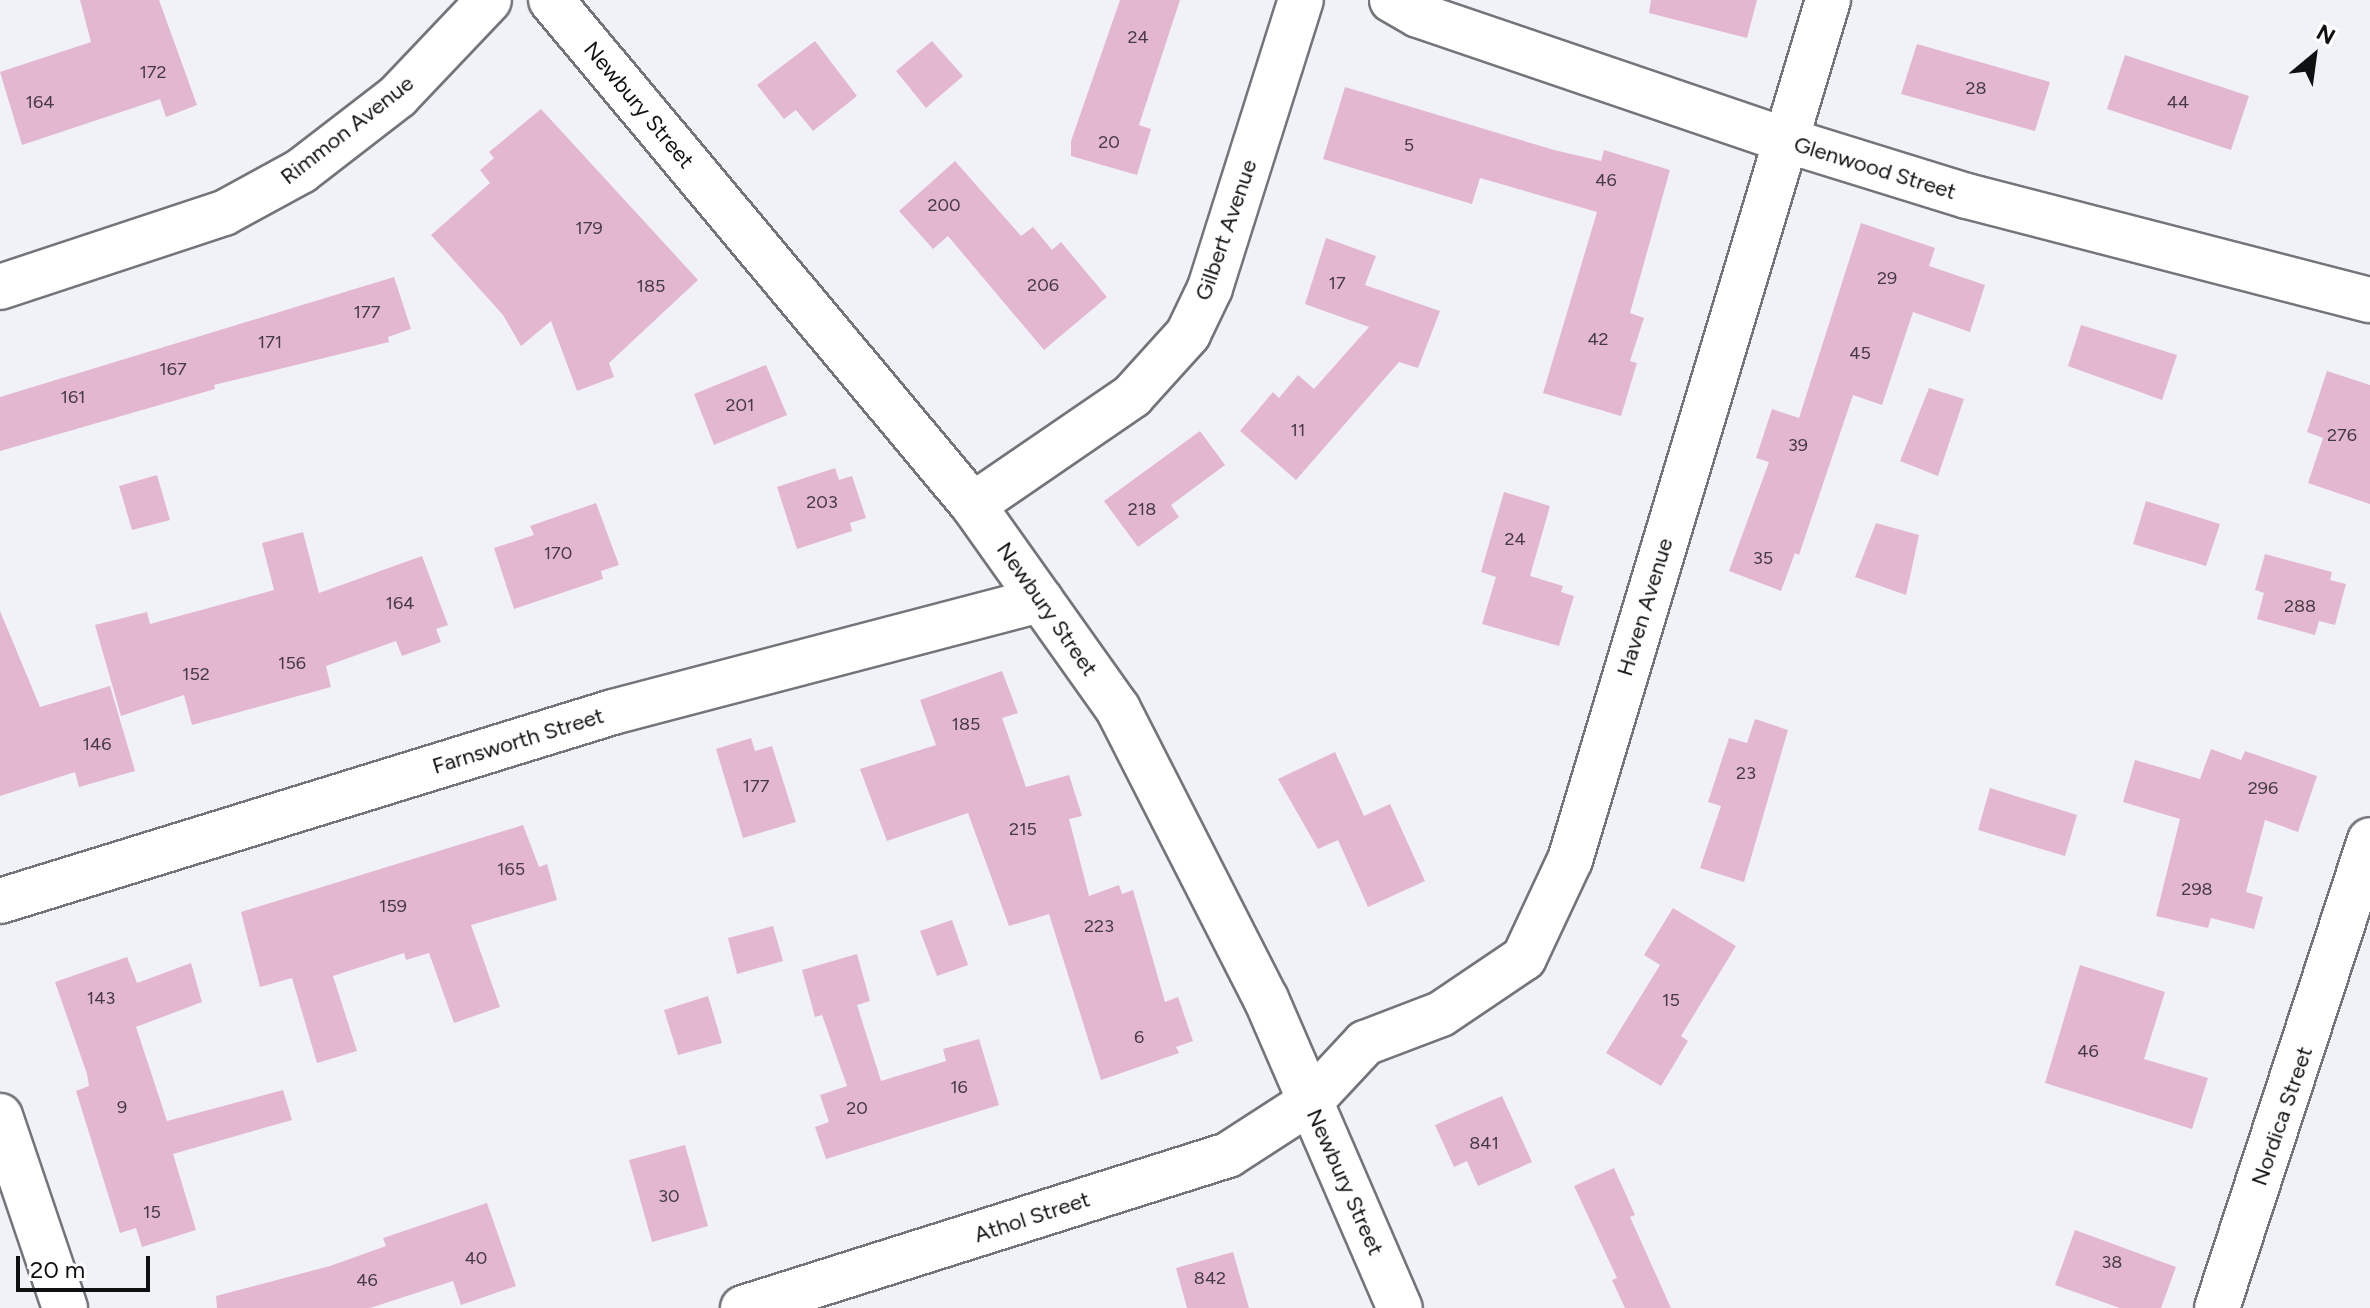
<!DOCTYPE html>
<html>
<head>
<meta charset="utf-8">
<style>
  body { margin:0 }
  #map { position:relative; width:2370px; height:1308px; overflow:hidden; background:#f0f2f8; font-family:Figtree,sans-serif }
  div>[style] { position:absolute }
  .building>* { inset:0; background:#e4b7d0 }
  .roads { filter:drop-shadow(2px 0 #73757a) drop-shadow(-2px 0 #73757a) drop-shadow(0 2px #73757a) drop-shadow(0 -2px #73757a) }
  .minor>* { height:44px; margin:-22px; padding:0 22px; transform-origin:22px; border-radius:22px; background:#fff }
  span { translate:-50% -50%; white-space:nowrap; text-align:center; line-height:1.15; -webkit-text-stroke:8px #fff; paint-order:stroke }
  .number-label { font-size:18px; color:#443a42 }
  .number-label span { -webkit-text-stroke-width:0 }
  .street-label { font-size:22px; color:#0f1012 }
  .north { position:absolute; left:2274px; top:16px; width:80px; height:80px; -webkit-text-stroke:6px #fff; paint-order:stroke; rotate:29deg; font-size:22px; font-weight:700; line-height:32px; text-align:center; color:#0f1012 }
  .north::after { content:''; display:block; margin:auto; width:28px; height:36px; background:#0f1012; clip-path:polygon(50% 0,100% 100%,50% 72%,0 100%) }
  .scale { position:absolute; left:16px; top:1256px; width:134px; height:36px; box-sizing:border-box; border:4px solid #0f1012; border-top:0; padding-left:10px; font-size:24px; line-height:28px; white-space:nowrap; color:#0f1012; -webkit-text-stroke:6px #fff; paint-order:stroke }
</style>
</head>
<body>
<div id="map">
  <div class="building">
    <div style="clip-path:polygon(80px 0,159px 0,197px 105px,166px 117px,160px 99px,22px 145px,0 72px,91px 42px)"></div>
    <div style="clip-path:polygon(1120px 0,1180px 0,1139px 125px,1151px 129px,1137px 175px,1071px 156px,1071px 141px)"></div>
    <div style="clip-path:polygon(1651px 0,1757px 0,1747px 38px,1649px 13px)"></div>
    <div style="clip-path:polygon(815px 41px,857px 96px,813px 131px,796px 110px,784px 119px,757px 85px)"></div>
    <div style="clip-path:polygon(932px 41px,963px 76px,926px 108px,896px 71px)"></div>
    <div style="clip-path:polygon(1917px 44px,2050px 82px,2035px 131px,1901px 94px)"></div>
    <div style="clip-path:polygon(2125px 55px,2249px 96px,2231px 150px,2107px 109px)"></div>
    <div style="clip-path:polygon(1345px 87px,1554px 150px,1601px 161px,1604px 150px,1670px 170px,1630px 313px,1644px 318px,1630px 361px,1637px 363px,1621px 416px,1543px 393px,1597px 212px,1480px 178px,1472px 204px,1323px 159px)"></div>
    <div style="clip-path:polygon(541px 109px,698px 280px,609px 363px,614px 377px,577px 391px,551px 321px,521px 346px,503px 315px,431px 235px,490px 183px,480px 170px,494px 158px,489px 152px)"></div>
    <div style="clip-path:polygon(955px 161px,1021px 236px,1033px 227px,1052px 250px,1061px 242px,1107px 297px,1044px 350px,948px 236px,933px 249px,899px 211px)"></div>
    <div style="clip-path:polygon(1861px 223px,1935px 248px,1929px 266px,1985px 285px,1970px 332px,1913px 312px,1882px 405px,1853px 395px,1799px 555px,1795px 553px,1781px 591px,1729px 571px,1769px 462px,1756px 458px,1772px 409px,1799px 418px)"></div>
    <div style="clip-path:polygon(1326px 238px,1376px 256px,1365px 285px,1440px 311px,1418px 368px,1399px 362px,1296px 480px,1240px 431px,1273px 392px,1279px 398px,1298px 375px,1314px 389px,1369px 327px,1305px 304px)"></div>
    <div style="clip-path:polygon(394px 277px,411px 329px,388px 337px,389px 342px,214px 385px,215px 389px,0 451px,0 397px)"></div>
    <div style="clip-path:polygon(2081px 325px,2177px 355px,2162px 400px,2068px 366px)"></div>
    <div style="clip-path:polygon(766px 365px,787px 415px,714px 445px,694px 394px)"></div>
    <div style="clip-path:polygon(2327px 371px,2370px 385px,2370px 504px,2308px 483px,2323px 438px,2307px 432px)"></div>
    <div style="clip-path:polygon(1929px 388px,1964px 399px,1938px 476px,1900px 461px)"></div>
    <div style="clip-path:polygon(1200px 431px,1225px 465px,1171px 505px,1179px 517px,1138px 547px,1104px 501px)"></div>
    <div style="clip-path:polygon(835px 468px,839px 480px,852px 476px,866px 518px,850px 523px,852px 531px,797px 549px,777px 487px)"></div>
    <div style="clip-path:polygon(157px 475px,170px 520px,132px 530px,119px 486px)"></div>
    <div style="clip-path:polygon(1504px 492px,1550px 506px,1530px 576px,1563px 586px,1561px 592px,1574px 596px,1559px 646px,1482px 624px,1496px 577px,1481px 572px)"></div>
    <div style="clip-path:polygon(2146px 501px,2220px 524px,2206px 566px,2133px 544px)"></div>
    <div style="clip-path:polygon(596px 503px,619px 565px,601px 571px,603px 579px,514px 609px,494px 548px,534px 535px,530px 526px)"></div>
    <div style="clip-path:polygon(1876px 523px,1919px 535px,1906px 595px,1855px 577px)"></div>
    <div style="clip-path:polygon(303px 532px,319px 593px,422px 556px,448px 625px,436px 629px,441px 642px,402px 656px,396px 641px,326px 666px,331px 687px,192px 725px,184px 695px,121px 716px,95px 625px,147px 612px,150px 624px,274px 590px,262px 543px)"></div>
    <div style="clip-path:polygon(2265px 554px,2332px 572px,2330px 580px,2346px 584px,2335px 625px,2319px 621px,2315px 635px,2257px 619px,2264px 593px,2255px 590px)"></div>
    <div style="clip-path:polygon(0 611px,40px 707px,110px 686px,135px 771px,79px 787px,75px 772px,0 796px)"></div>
    <div style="clip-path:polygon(1002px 671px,1018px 713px,1002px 718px,1026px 787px,1069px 775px,1082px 816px,1069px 819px,1089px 896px,1119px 885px,1122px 894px,1133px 890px,1165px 1002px,1178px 997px,1193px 1041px,1176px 1047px,1179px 1053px,1101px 1080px,1049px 914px,1009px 926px,968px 813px,887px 841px,860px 769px,936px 745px,920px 700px)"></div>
    <div style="clip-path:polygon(1755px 719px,1788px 730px,1744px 882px,1700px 868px,1721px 806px,1708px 802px,1729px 738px,1747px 743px)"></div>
    <div style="clip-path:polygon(751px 738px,755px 751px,772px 746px,796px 822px,743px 838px,716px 749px)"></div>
    <div style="clip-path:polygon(2211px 749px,2241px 760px,2245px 751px,2317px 776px,2298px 832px,2265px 820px,2246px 892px,2263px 897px,2254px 929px,2211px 918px,2208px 928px,2156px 916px,2180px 819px,2123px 802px,2135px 760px,2200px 779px)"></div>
    <div style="clip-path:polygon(1335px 752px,1364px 816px,1390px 804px,1425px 881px,1368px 907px,1338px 840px,1318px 849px,1278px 779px)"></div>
    <div style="clip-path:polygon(1990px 788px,2077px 815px,2065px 856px,1978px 830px)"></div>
    <div style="clip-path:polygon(523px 825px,539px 867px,547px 864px,557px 900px,471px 925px,500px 1007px,454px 1023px,429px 953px,406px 960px,404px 953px,333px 976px,357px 1051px,317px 1063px,292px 978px,260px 987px,241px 912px)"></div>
    <div style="clip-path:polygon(1673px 908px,1736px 946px,1681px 1036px,1688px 1041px,1661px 1086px,1606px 1053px,1660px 965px,1644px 955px)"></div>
    <div style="clip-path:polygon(952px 920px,968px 965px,937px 976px,920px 931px)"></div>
    <div style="clip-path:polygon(773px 926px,783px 961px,737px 974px,728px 938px)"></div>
    <div style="clip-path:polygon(857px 954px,870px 1001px,857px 1005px,881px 1081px,946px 1061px,943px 1049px,979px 1039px,999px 1105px,826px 1159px,815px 1127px,829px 1122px,820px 1095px,847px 1086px,822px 1015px,815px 1017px,802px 970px)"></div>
    <div style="clip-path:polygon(127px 957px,137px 983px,191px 963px,202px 1002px,136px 1027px,167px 1121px,283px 1090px,292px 1120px,173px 1154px,196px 1230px,142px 1247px,136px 1228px,120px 1233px,76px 1091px,89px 1086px,87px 1074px,55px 982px)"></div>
    <div style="clip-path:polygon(2080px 965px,2165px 992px,2144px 1059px,2208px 1078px,2192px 1129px,2045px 1083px)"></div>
    <div style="clip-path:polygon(708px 996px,722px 1043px,678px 1055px,664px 1010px)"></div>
    <div style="clip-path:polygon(1502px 1096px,1532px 1162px,1478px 1186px,1467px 1161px,1454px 1167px,1435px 1125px)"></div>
    <div style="clip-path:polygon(685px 1145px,708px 1226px,652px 1242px,629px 1160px)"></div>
    <div style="clip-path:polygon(1614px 1168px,1635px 1215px,1630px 1217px,1671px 1308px,1625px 1308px,1612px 1280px,1617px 1278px,1574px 1186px)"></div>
    <div style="clip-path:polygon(487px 1203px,516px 1286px,461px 1305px,453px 1281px,370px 1308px,217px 1308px,216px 1296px,330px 1266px,386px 1246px,383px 1238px)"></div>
    <div style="clip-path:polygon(2075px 1230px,2176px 1267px,2161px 1308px,2120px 1308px,2055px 1285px)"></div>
    <div style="clip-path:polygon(1233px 1252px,1249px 1308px,1187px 1308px,1176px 1268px)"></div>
  </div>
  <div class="roads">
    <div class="minor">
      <div style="left:551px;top:0;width:658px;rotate:50.12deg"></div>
      <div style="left:973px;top:505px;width:250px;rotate:54.6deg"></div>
      <div style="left:1118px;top:709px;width:326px;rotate:63deg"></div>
      <div style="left:1266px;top:999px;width:337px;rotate:66.6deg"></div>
      <div style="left:1392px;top:0;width:30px;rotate:30deg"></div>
      <div style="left:1418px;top:15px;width:389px;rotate:18.8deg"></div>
      <div style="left:1786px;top:140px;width:189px;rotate:17.2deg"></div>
      <div style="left:1967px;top:196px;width:416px;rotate:14.5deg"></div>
      <div style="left:0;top:287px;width:236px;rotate:-18.3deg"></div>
      <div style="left:224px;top:213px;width:88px;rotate:-28.6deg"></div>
      <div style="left:301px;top:171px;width:123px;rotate:-37.7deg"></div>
      <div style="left:398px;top:96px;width:132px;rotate:-46.5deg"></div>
      <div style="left:973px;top:505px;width:193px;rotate:-34.4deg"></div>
      <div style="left:1132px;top:396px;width:84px;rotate:-47.9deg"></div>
      <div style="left:1188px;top:334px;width:51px;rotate:-64.4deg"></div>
      <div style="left:1210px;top:288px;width:302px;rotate:-72.5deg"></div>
      <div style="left:0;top:901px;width:641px;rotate:-17.14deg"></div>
      <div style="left:613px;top:712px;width:442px;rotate:-14.7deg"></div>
      <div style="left:0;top:1116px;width:203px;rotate:71.3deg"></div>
      <div style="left:743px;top:1308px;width:509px;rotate:-17.51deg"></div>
      <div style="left:1228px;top:1155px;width:98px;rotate:-32.9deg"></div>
      <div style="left:1310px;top:1102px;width:81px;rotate:-47deg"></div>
      <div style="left:1365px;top:1043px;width:81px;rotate:-20.9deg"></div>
      <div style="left:1441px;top:1014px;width:100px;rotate:-34deg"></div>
      <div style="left:1524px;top:958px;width:108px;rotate:-64.9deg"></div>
      <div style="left:1570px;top:860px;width:898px;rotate:-73.3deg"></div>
      <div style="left:2217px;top:1308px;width:492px;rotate:-71.9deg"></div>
    </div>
  </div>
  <div class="number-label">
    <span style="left:1138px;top:37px">24</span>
    <span style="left:153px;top:72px">172</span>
    <span style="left:1976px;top:88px">28</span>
    <span style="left:40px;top:102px">164</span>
    <span style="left:2178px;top:102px">44</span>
    <span style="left:1109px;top:142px">20</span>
    <span style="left:1409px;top:145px">5</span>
    <span style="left:1606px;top:180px">46</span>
    <span style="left:944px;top:205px">200</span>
    <span style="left:589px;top:228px">179</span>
    <span style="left:1887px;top:278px">29</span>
    <span style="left:1337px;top:283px">17</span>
    <span style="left:1043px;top:285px">206</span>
    <span style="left:651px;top:286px">185</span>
    <span style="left:367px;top:312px">177</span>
    <span style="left:1598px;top:339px">42</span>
    <span style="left:270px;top:342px">171</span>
    <span style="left:1860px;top:353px">45</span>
    <span style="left:173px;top:369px">167</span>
    <span style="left:73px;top:397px">161</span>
    <span style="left:740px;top:405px">201</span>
    <span style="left:1298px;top:430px">11</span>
    <span style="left:2342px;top:435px">276</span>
    <span style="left:1798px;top:445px">39</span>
    <span style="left:822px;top:502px">203</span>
    <span style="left:1142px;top:509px">218</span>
    <span style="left:1515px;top:539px">24</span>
    <span style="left:558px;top:553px">170</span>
    <span style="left:1763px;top:558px">35</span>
    <span style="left:400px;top:603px">164</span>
    <span style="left:2300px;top:606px">288</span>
    <span style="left:292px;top:663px">156</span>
    <span style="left:196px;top:674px">152</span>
    <span style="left:966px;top:724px">185</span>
    <span style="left:97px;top:744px">146</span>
    <span style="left:1746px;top:773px">23</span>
    <span style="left:756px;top:786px">177</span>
    <span style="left:2263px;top:788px">296</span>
    <span style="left:1023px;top:829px">215</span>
    <span style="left:511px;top:869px">165</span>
    <span style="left:2197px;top:889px">298</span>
    <span style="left:393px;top:906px">159</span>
    <span style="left:1099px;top:926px">223</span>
    <span style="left:101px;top:998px">143</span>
    <span style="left:1671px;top:1000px">15</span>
    <span style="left:1139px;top:1037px">6</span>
    <span style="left:2088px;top:1051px">46</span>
    <span style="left:959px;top:1087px">16</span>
    <span style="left:122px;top:1107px">9</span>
    <span style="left:857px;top:1108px">20</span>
    <span style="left:1484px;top:1143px">841</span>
    <span style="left:669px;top:1196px">30</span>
    <span style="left:152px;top:1212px">15</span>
    <span style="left:476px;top:1258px">40</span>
    <span style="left:2112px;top:1262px">38</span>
    <span style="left:1210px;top:1278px">842</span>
    <span style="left:367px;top:1280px">46</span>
  </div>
  <div class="street-label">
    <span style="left:639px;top:105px;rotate:50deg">Newbury Street</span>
    <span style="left:347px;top:130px;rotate:-38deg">Rimmon Avenue</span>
    <span style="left:1875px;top:168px;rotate:17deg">Glenwood Street</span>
    <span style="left:1226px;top:230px;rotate:-71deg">Gilbert Avenue</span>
    <span style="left:1645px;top:607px;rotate:-73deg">Haven Avenue</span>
    <span style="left:1047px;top:609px;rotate:55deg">Newbury Street</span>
    <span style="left:518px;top:741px;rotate:-17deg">Farnsworth Street</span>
    <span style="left:2282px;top:1116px;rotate:-71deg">Nordica Street</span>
    <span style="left:1345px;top:1182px;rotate:66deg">Newbury Street</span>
    <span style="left:1032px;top:1217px;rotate:-18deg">Athol Street</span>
  </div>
  <div class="north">N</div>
  <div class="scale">20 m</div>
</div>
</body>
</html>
